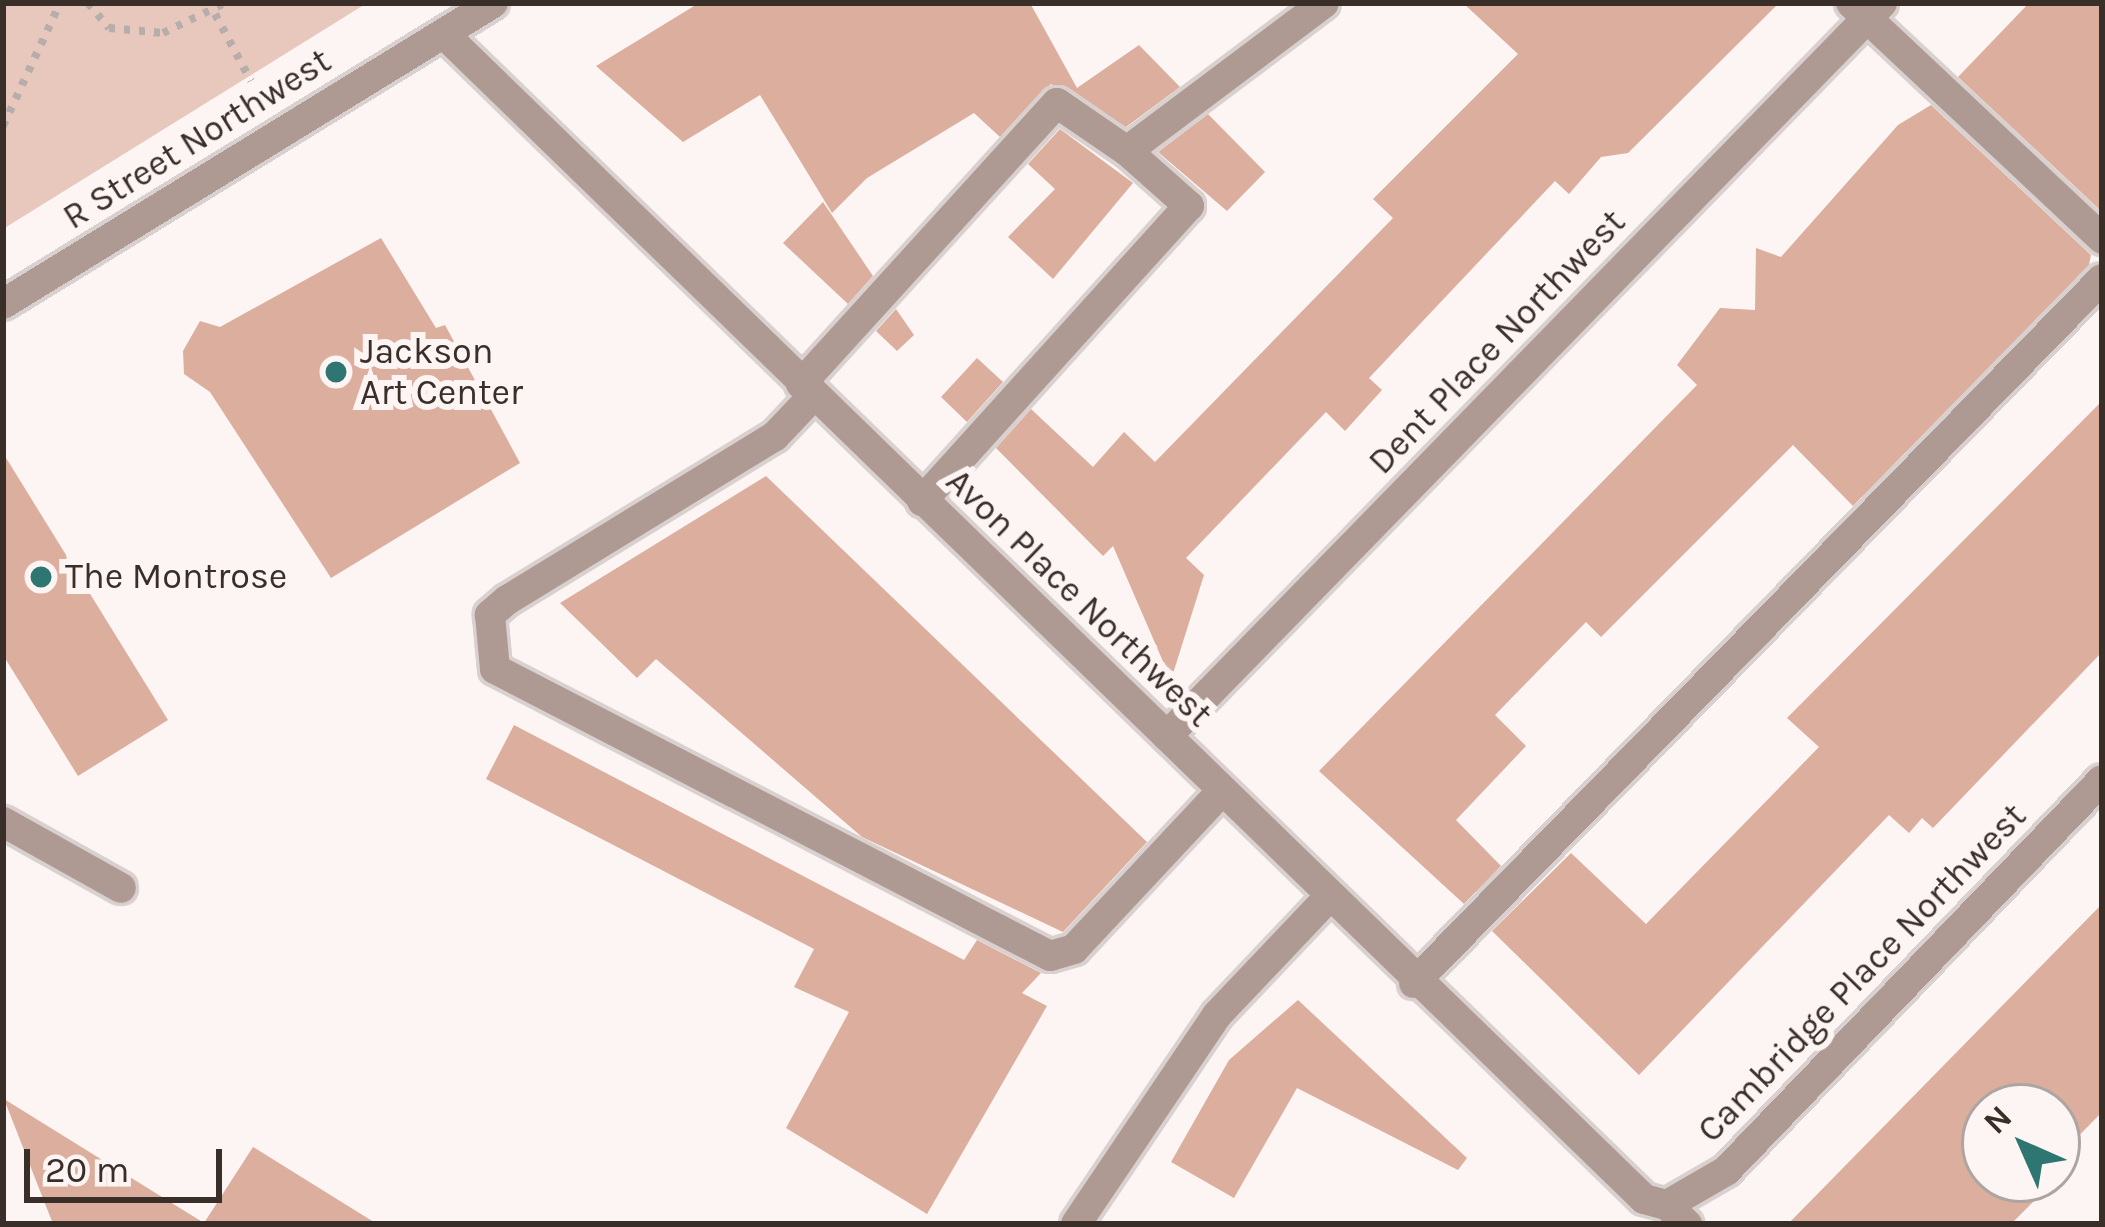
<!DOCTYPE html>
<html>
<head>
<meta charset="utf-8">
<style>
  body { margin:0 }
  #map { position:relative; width:2105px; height:1227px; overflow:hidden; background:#fcf5f3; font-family:Karla,sans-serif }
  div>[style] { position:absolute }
  .green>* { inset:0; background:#e8c8bd }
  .building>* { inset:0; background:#dcae9e }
  .path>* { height:8px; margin-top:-4px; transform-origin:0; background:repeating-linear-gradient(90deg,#b7aeab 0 6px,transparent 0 15px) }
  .roads { filter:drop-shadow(3px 0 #d9d1cf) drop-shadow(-3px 0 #d9d1cf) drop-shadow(0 3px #d9d1cf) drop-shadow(0 -3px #d9d1cf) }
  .service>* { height:30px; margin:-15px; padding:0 15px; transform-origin:15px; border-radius:15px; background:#af9a93 }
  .minor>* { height:30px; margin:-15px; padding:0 15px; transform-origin:15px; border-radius:15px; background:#af9a93 }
  .dots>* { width:33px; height:33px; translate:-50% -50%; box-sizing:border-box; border:6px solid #fcf5f3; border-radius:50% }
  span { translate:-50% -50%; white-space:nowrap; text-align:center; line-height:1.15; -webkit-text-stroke:12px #fcf5f3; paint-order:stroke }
  .street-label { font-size:36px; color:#3a2e29 }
  .poi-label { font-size:36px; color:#3a2e29 }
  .left { translate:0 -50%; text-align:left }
  .frame { position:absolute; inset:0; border:6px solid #3a2e29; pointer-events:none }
  .north { position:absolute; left:1961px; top:1083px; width:120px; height:120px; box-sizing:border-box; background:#fcf5f3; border:3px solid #aea5a2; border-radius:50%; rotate:315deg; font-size:33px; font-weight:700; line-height:48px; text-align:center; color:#3a2e29 }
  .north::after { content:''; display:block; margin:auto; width:42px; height:54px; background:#2d7671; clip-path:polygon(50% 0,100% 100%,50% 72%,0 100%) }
  .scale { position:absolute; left:24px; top:1149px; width:198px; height:54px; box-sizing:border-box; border:6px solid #3a2e29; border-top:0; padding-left:15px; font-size:36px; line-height:42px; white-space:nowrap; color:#3a2e29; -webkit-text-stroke:9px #fcf5f3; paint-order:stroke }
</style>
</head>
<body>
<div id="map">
  <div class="green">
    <div style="clip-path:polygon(3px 3px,367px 3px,3px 229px)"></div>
  </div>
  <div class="building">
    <div style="clip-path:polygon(699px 3px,1030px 3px,1077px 88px,1139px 45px,1180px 87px,1126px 127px,1051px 84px,1000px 137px,974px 113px,867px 178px,832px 213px,760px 95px,683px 142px,596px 66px)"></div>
    <div style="clip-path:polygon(1463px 3px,1779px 3px,1628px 153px,1601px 157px,1569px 194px,1555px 181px,1369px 378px,1382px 390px,1345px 431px,1326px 412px,1186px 558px,1204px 575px,1171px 680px,1113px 546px,1103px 556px,996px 448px,1031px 409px,1093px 467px,1124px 432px,1155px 462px,1393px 218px,1373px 199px,1518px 54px)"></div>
    <div style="clip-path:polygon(2029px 3px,2102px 3px,2101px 211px,1958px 77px)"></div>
    <div style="clip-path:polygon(1931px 105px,2091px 255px,2089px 265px,1853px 506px,1793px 445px,1601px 637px,1586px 622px,1495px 715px,1526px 746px,1456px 820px,1501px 866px,1464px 904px,1319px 771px,1697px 385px,1677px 365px,1720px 308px,1755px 310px,1756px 248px,1781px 257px,1898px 125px)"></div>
    <div style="clip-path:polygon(1208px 114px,1265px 172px,1227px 211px,1158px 152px)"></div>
    <div style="clip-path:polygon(1060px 129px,1133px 183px,1053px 279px,1008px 237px,1055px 189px,1028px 164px)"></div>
    <div style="clip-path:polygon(823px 202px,873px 276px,848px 304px,783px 243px)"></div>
    <div style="clip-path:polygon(381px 238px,436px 328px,445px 325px,520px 463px,331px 578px,210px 392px,184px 374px,183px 351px,200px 321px,220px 327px)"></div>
    <div style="clip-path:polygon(896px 309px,914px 335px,897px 351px,876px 331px)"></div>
    <div style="clip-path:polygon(977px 358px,1003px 382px,967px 422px,941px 397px)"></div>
    <div style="clip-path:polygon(2102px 401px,2102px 652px,1933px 828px,1922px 818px,1909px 833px,1889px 815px,1639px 1075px,1492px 931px,1571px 853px,1646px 924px,1819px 747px,1787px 718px)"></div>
    <div style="clip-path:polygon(3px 453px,168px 720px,78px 776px,3px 655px)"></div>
    <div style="clip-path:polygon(766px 476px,1147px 842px,1063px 932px,862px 837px,656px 659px,637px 678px,560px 603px)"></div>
    <div style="clip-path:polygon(514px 725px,964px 960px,977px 940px,1041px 973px,1022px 993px,1047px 1006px,927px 1214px,786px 1128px,849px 1012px,794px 987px,814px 949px,486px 779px)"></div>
    <div style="clip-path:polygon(2102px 904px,2102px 1112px,2057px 1158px,2057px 1107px,1985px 1107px,1985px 1179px,2050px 1185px,2011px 1224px,1788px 1224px)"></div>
    <div style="clip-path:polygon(1298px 1000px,1467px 1158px,1458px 1170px,1297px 1088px,1234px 1198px,1171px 1162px,1229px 1060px)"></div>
    <div style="clip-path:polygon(4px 1099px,204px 1223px,253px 1147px,377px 1224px,53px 1224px)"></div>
  </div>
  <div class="path">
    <div style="left:88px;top:3px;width:33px;rotate:50deg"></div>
    <div style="left:109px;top:28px;width:54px;rotate:5.3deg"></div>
    <div style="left:163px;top:33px;width:69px;rotate:-25.8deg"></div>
    <div style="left:215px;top:14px;width:76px;rotate:61.8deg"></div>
    <div style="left:3px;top:126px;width:136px;rotate:-65.1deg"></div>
  </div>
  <div class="roads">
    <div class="service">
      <div style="left:1851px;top:3px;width:345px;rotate:43.2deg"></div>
      <div style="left:801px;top:384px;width:380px;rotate:-47.7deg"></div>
      <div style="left:1057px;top:103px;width:85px;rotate:34.4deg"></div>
      <div style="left:1127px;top:151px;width:246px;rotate:-36.9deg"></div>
      <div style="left:813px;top:396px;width:55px;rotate:133.5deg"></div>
      <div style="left:775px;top:436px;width:314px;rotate:148.5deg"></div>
      <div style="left:507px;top:600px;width:23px;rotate:139deg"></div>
      <div style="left:490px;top:615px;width:54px;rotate:84.7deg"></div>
      <div style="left:495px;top:669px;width:625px;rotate:27.34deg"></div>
      <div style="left:1050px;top:956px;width:25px;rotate:-16deg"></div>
      <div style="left:1074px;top:949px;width:216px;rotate:-46.9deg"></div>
      <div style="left:922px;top:501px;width:398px;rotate:-47.9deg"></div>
      <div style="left:1189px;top:206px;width:83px;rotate:-138.4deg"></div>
      <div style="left:3px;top:822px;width:135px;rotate:29.2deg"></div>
      <div style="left:1414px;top:983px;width:984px;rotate:-45.66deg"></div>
      <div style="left:1667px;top:1205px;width:28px;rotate:44deg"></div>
    </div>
    <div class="minor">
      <div style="left:444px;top:34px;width:1672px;rotate:44.15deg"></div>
      <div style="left:1644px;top:1199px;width:24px;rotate:15deg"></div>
      <div style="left:1667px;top:1205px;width:68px;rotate:-30deg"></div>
      <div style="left:1726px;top:1171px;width:542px;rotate:-46.12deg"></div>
      <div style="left:3px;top:304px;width:575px;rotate:-31.56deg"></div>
      <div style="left:1167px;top:736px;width:1024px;rotate:-45.71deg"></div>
      <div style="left:1076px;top:1224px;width:252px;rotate:-56deg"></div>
      <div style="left:1217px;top:1015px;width:163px;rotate:-46.5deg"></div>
    </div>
  </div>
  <div class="dots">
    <div style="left:336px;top:372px;background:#2d7671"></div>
    <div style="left:41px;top:577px;background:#2d7671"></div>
  </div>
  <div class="street-label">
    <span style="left:197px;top:139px;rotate:-32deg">R Street Northwest</span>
    <span style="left:1497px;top:342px;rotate:-46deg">Dent Place Northwest</span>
    <span style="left:1079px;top:598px;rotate:44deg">Avon Place Northwest</span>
    <span style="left:1862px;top:973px;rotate:-46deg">Cambridge Place Northwest</span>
  </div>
  <div class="poi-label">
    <span class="left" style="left:360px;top:372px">Jackson<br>Art Center</span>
    <span class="left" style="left:65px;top:577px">The Montrose</span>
  </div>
  <div class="frame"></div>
  <div class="north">N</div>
  <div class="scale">20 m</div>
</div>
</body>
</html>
